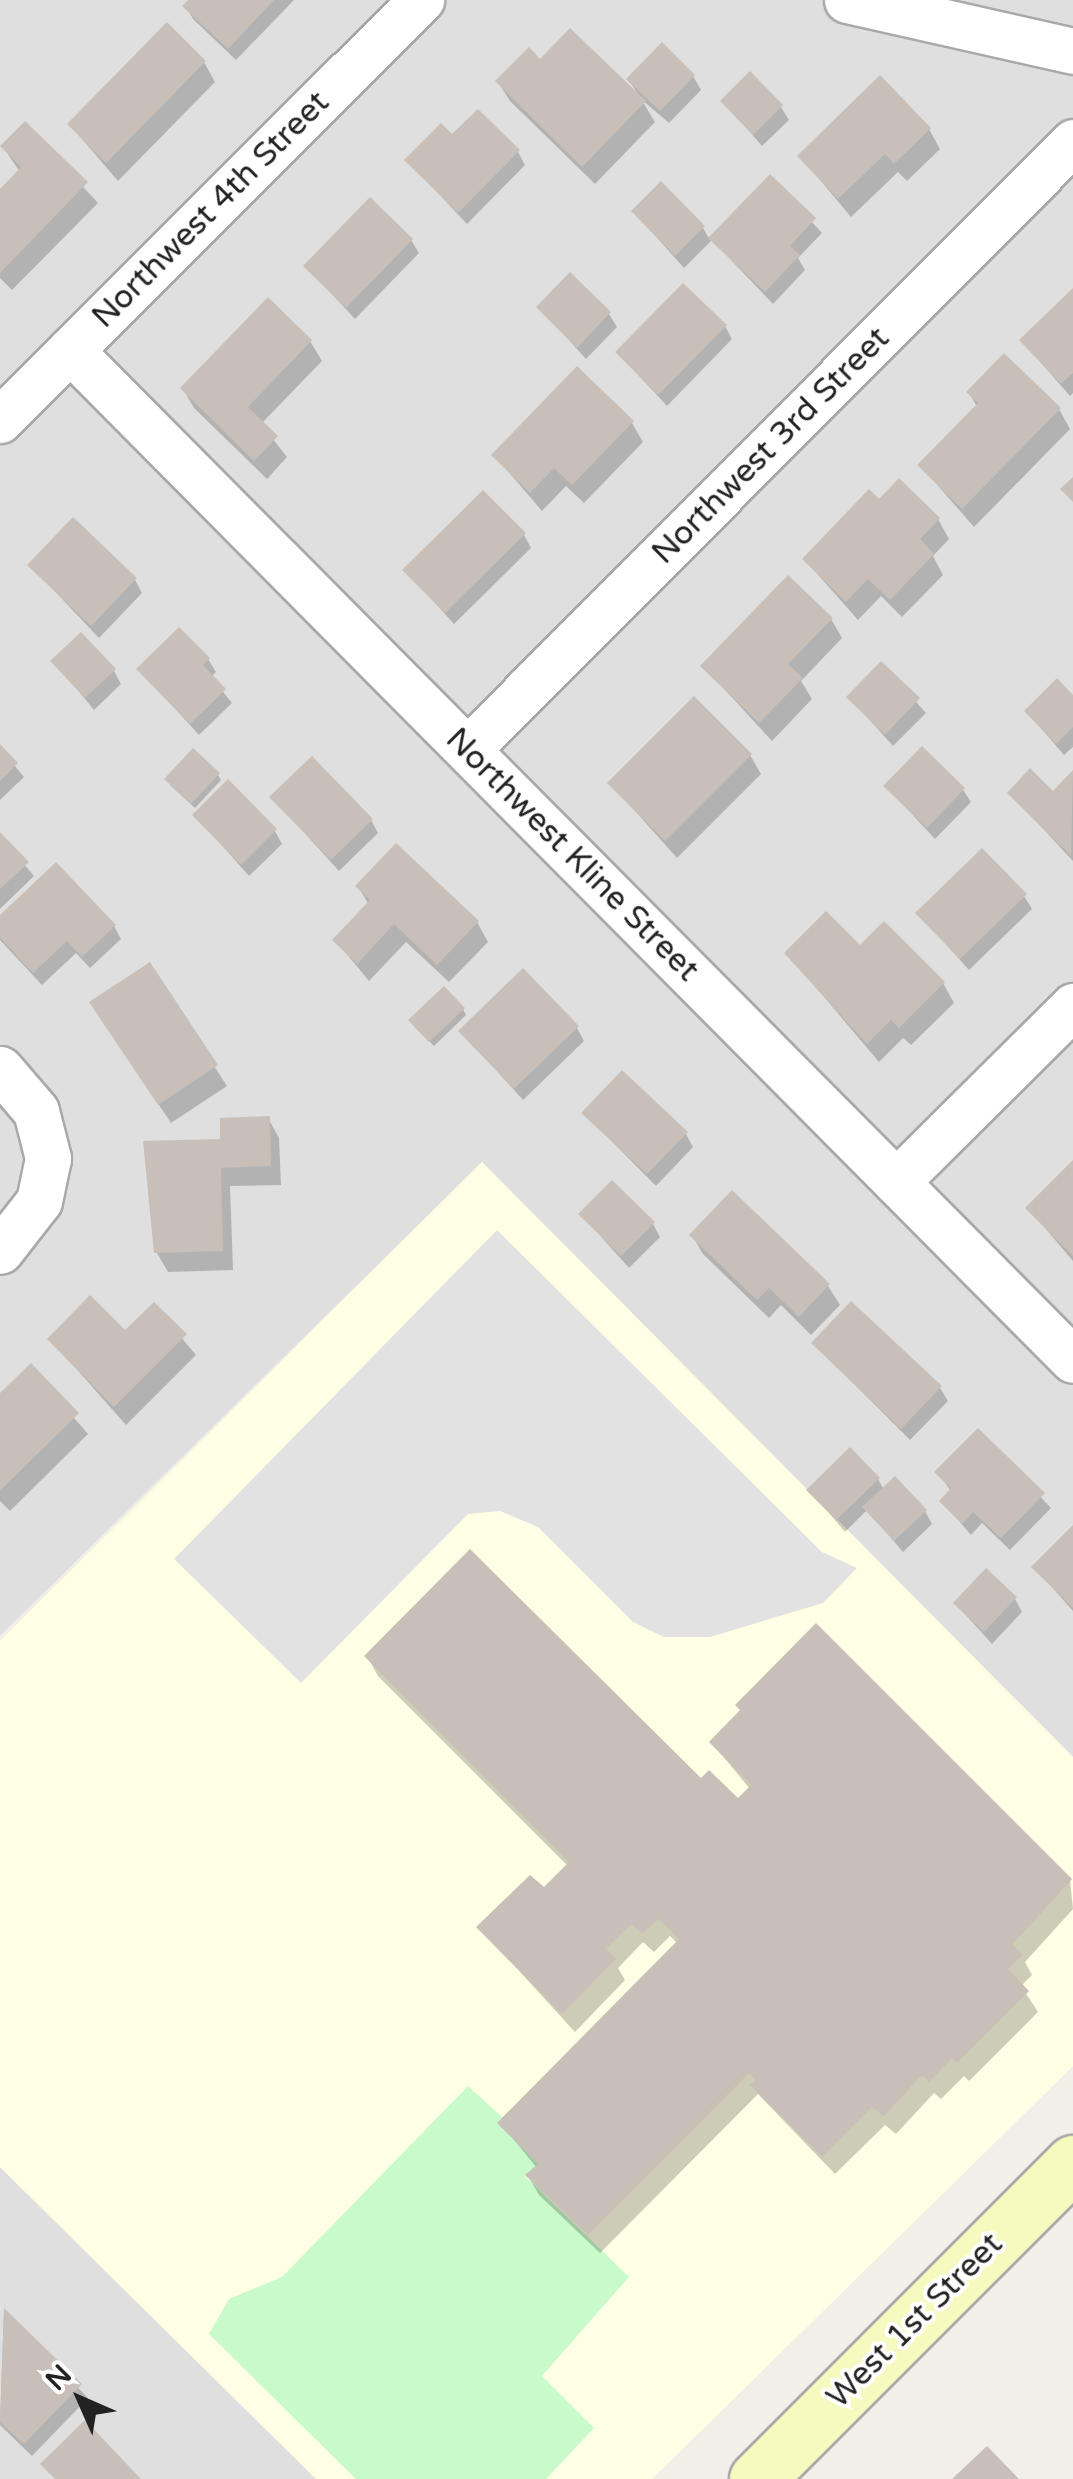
<!DOCTYPE html>
<html>
<head>
<meta charset="utf-8">
<style>
  body { margin:0 }
  #map { position:relative; width:1073px; height:2479px; overflow:hidden; background:#f2efe9; font-family:"Varela Round",sans-serif }
  div>[style] { position:absolute }
  .residential>* { inset:0; background:#e0dfdf }
  .education>* { inset:0; background:#ffffe5 }
  .park>* { inset:0; background:#c8facc }
  .parking>* { inset:0; background:#e2e2e2 }
  .shadow>* { inset:0; background:#0003 }
  .building>* { inset:0; background:#c7bfb8 }
  .roads { filter:drop-shadow(2px 0 #a9a9a9) drop-shadow(-2px 0 #a9a9a9) drop-shadow(0 2px #a9a9a9) drop-shadow(0 -2px #a9a9a9) }
  .minor>* { height:45px; margin:-22.5px; padding:0 22.5px; transform-origin:22.5px; border-radius:22.5px; background:#fff }
  .secondary>* { height:55px; margin:-27.5px; padding:0 27.5px; transform-origin:27.5px; border-radius:27.5px; background:#f7fabf }
  span { translate:-50% -50%; white-space:nowrap; text-align:center; line-height:1.15; -webkit-text-stroke:8px #fff; paint-order:stroke }
  .street-label { font-size:32px; color:#222 }
  .north { position:absolute; left:30px; top:2349px; width:100px; height:100px; -webkit-text-stroke:8px #fff; paint-order:stroke; rotate:315deg; font-size:28px; font-weight:700; line-height:40px; text-align:center; color:#222 }
  .north::after { content:''; display:block; margin:auto; width:35px; height:45px; background:#222; clip-path:polygon(50% 0,100% 100%,50% 72%,0 100%) }
</style>
</head>
<body>
<div id="map">
  <div class="residential">
    <div style="clip-path:polygon(0 0,1073px 0,1073px 1757px,482px 1162px,0 1636px)"></div>
    <div style="clip-path:polygon(0 2167px,316px 2479px,0 2479px)"></div>
  </div>
  <div class="education">
    <div style="clip-path:polygon(482px 1162px,1073px 1757px,1073px 2066px,652px 2479px,316px 2479px,0 2167px,0 1641px)"></div>
  </div>
  <div class="park">
    <div style="clip-path:polygon(468px 2086px,503px 2118px,538px 2164px,525px 2176px,629px 2277px,542px 2376px,594px 2428px,546px 2479px,356px 2479px,209px 2334px,229px 2299px,282px 2277px)"></div>
  </div>
  <div class="parking">
    <div style="clip-path:polygon(497px 1230px,822px 1552px,857px 1568px,823px 1603px,710px 1637px,664px 1637px,633px 1622px,538px 1527px,500px 1511px,468px 1514px,301px 1683px,174px 1559px)"></div>
  </div>
  <div class="shadow">
    <div style="clip-path:polygon(191px 0,294px 0,236px 60px,193px 19px,186px 6px)"></div>
    <div style="clip-path:polygon(204px 62px,215px 82px,118px 181px,70px 125px)"></div>
    <div style="clip-path:polygon(540px 62px,639px 96px,629px 80px,693px 76px,701px 90px,669px 123px,641px 99px,655px 122px,595px 184px,510px 101px,498px 82px)"></div>
    <div style="clip-path:polygon(723px 101px,781px 107px,789px 120px,762px 146px)"></div>
    <div style="clip-path:polygon(25px 124px,98px 203px,12px 290px,0 278px,0 193px,20px 172px,3px 147px)"></div>
    <div style="clip-path:polygon(929px 129px,940px 149px,907px 181px,898px 172px,851px 217px,800px 156px)"></div>
    <div style="clip-path:polygon(452px 138px,518px 152px,525px 165px,467px 224px,407px 160px)"></div>
    <div style="clip-path:polygon(770px 177px,822px 233px,798px 258px,805px 270px,773px 304px,712px 240px,684px 268px,634px 212px,703px 228px,710px 240px)"></div>
    <div style="clip-path:polygon(411px 240px,419px 253px,355px 319px,306px 266px)"></div>
    <div style="clip-path:polygon(1073px 292px,1073px 393px,1070px 396px,1022px 341px)"></div>
    <div style="clip-path:polygon(539px 307px,609px 314px,617px 327px,586px 359px)"></div>
    <div style="clip-path:polygon(725px 326px,732px 339px,667px 406px,618px 353px)"></div>
    <div style="clip-path:polygon(310px 341px,322px 361px,261px 424px,287px 457px,267px 479px,194px 408px,183px 389px)"></div>
    <div style="clip-path:polygon(969px 392px,1059px 409px,1070px 429px,974px 527px,920px 465px,977px 407px)"></div>
    <div style="clip-path:polygon(632px 423px,643px 442px,584px 503px,566px 486px,542px 511px,494px 455px)"></div>
    <div style="clip-path:polygon(879px 502px,938px 519px,949px 539px,933px 556px,943px 575px,902px 617px,881px 596px,858px 620px,805px 560px)"></div>
    <div style="clip-path:polygon(524px 535px,531px 548px,454px 624px,405px 570px)"></div>
    <div style="clip-path:polygon(30px 565px,135px 580px,142px 593px,99px 638px)"></div>
    <div style="clip-path:polygon(831px 619px,842px 638px,801px 681px,812px 699px,772px 741px,703px 666px)"></div>
    <div style="clip-path:polygon(208px 659px,216px 672px,211px 677px,232px 703px,199px 735px,139px 669px)"></div>
    <div style="clip-path:polygon(54px 661px,114px 671px,121px 684px,94px 710px)"></div>
    <div style="clip-path:polygon(882px 664px,926px 713px,893px 746px,849px 697px)"></div>
    <div style="clip-path:polygon(1073px 698px,1073px 747px,1064px 755px,1027px 712px)"></div>
    <div style="clip-path:polygon(0 748px,24px 777px,0 800px)"></div>
    <div style="clip-path:polygon(750px 755px,761px 774px,677px 858px,610px 783px)"></div>
    <div style="clip-path:polygon(1073px 774px,1073px 861px,1010px 793px,1053px 794px)"></div>
    <div style="clip-path:polygon(218px 775px,221px 780px,195px 808px,170px 785px)"></div>
    <div style="clip-path:polygon(886px 786px,963px 790px,971px 802px,935px 839px)"></div>
    <div style="clip-path:polygon(273px 798px,371px 820px,378px 833px,339px 871px)"></div>
    <div style="clip-path:polygon(195px 815px,275px 831px,282px 844px,249px 876px)"></div>
    <div style="clip-path:polygon(0 835px,34px 876px,0 909px)"></div>
    <div style="clip-path:polygon(358px 886px,477px 922px,488px 942px,449px 982px,406px 942px,369px 981px,335px 940px,369px 905px)"></div>
    <div style="clip-path:polygon(1024px 896px,1032px 909px,969px 970px,918px 913px)"></div>
    <div style="clip-path:polygon(0 919px,114px 926px,121px 939px,90px 968px,76px 953px,42px 985px,0 940px)"></div>
    <div style="clip-path:polygon(860px 948px,943px 983px,954px 1003px,911px 1045px,903px 1038px,879px 1062px,787px 953px)"></div>
    <div style="clip-path:polygon(149px 966px,227px 1086px,171px 1123px,104px 1022px)"></div>
    <div style="clip-path:polygon(463px 1009px,466px 1015px,434px 1046px,415px 1027px)"></div>
    <div style="clip-path:polygon(577px 1028px,584px 1041px,523px 1100px,461px 1031px)"></div>
    <div style="clip-path:polygon(584px 1113px,686px 1134px,693px 1147px,656px 1186px)"></div>
    <div style="clip-path:polygon(268px 1118px,279px 1138px,281px 1185px,230px 1186px,233px 1270px,168px 1272px,157px 1253px,223px 1141px)"></div>
    <div style="clip-path:polygon(1073px 1163px,1073px 1261px,1028px 1208px)"></div>
    <div style="clip-path:polygon(581px 1214px,653px 1224px,660px 1237px,629px 1268px)"></div>
    <div style="clip-path:polygon(692px 1235px,828px 1286px,840px 1305px,811px 1335px,781px 1305px,769px 1318px,703px 1254px)"></div>
    <div style="clip-path:polygon(154px 1305px,196px 1355px,126px 1425px,50px 1339px,125px 1334px)"></div>
    <div style="clip-path:polygon(814px 1344px,940px 1388px,948px 1401px,910px 1440px)"></div>
    <div style="clip-path:polygon(30px 1367px,88px 1434px,10px 1511px,0 1501px,0 1397px)"></div>
    <div style="clip-path:polygon(978px 1431px,1051px 1508px,1010px 1550px,982px 1523px,971px 1535px,942px 1501px,951px 1491px,938px 1473px)"></div>
    <div style="clip-path:polygon(878px 1479px,884px 1490px,925px 1511px,932px 1524px,903px 1552px,867px 1510px,845px 1532px,810px 1490px)"></div>
    <div style="clip-path:polygon(1073px 1528px,1073px 1611px,1035px 1568px)"></div>
    <div style="clip-path:polygon(1015px 1599px,1022px 1612px,992px 1644px,956px 1604px)"></div>
    <div style="clip-path:polygon(367px 1656px,701px 1781px,738px 1801px,750px 1789px,712px 1743px,1070px 1880px,1073px 1909px,1025px 1962px,1032px 1975px,1021px 1986px,1038px 2012px,969px 2081px,964px 2076px,941px 2099px,934px 2093px,896px 2134px,885px 2125px,835px 2174px,758px 2094px,600px 2253px,539px 2195px,528px 2176px,537px 2168px,501px 2124px,678px 1944px,670px 1936px,654px 1952px,643px 1942px,618px 1968px,625px 1980px,575px 2032px,479px 1927px,544px 1890px,568px 1866px,378px 1676px)"></div>
    <div style="clip-path:polygon(4px 2312px,88px 2398px,32px 2456px,0 2425px)"></div>
  </div>
  <div class="building">
    <div style="clip-path:polygon(188px 0,274px 0,228px 49px,182px 6px)"></div>
    <div style="clip-path:polygon(167px 22px,206px 61px,106px 163px,67px 124px)"></div>
    <div style="clip-path:polygon(570px 28px,646px 101px,582px 167px,495px 81px,529px 47px,540px 59px)"></div>
    <div style="clip-path:polygon(662px 42px,695px 75px,660px 111px,626px 79px)"></div>
    <div style="clip-path:polygon(750px 71px,783px 105px,753px 135px,720px 101px)"></div>
    <div style="clip-path:polygon(880px 75px,931px 128px,894px 164px,885px 154px,838px 199px,797px 156px)"></div>
    <div style="clip-path:polygon(478px 109px,520px 150px,458px 213px,404px 160px,441px 123px,452px 134px)"></div>
    <div style="clip-path:polygon(25px 121px,88px 182px,0 273px,0 189px,21px 167px,0 146px)"></div>
    <div style="clip-path:polygon(770px 174px,816px 218px,790px 246px,800px 255px,765px 292px,708px 238px)"></div>
    <div style="clip-path:polygon(661px 181px,705px 226px,675px 256px,631px 211px)"></div>
    <div style="clip-path:polygon(370px 197px,413px 239px,346px 308px,303px 266px)"></div>
    <div style="clip-path:polygon(570px 272px,611px 312px,577px 348px,536px 307px)"></div>
    <div style="clip-path:polygon(683px 283px,727px 325px,658px 395px,615px 352px)"></div>
    <div style="clip-path:polygon(1073px 288px,1073px 373px,1061px 384px,1019px 340px)"></div>
    <div style="clip-path:polygon(268px 297px,312px 340px,248px 407px,278px 436px,254px 461px,180px 388px)"></div>
    <div style="clip-path:polygon(1004px 353px,1061px 408px,962px 509px,917px 465px,978px 403px,966px 392px)"></div>
    <div style="clip-path:polygon(577px 366px,634px 421px,572px 485px,554px 468px,530px 493px,491px 455px)"></div>
    <div style="clip-path:polygon(1073px 477px,1073px 502px,1060px 489px)"></div>
    <div style="clip-path:polygon(899px 478px,940px 518px,920px 539px,934px 554px,890px 600px,868px 579px,846px 602px,802px 559px,869px 489px,879px 499px)"></div>
    <div style="clip-path:polygon(483px 490px,526px 533px,445px 613px,402px 570px)"></div>
    <div style="clip-path:polygon(73px 517px,137px 578px,91px 626px,27px 565px)"></div>
    <div style="clip-path:polygon(788px 575px,833px 618px,788px 664px,803px 678px,759px 723px,700px 666px)"></div>
    <div style="clip-path:polygon(179px 627px,210px 658px,203px 665px,226px 689px,190px 724px,136px 669px)"></div>
    <div style="clip-path:polygon(81px 632px,116px 669px,85px 698px,50px 661px)"></div>
    <div style="clip-path:polygon(881px 661px,920px 698px,885px 735px,846px 697px)"></div>
    <div style="clip-path:polygon(1057px 678px,1073px 695px,1073px 727px,1056px 744px,1024px 711px)"></div>
    <div style="clip-path:polygon(694px 696px,752px 754px,665px 841px,607px 783px)"></div>
    <div style="clip-path:polygon(0 744px,18px 763px,0 781px)"></div>
    <div style="clip-path:polygon(922px 746px,965px 788px,927px 828px,883px 786px)"></div>
    <div style="clip-path:polygon(193px 748px,220px 773px,191px 804px,164px 779px)"></div>
    <div style="clip-path:polygon(312px 756px,373px 819px,331px 860px,269px 797px)"></div>
    <div style="clip-path:polygon(1030px 768px,1053px 791px,1073px 770px,1071px 856px,1007px 793px)"></div>
    <div style="clip-path:polygon(228px 779px,277px 829px,241px 865px,192px 815px)"></div>
    <div style="clip-path:polygon(0 832px,29px 862px,0 889px)"></div>
    <div style="clip-path:polygon(396px 843px,479px 921px,437px 965px,394px 924px,357px 964px,332px 940px,370px 900px,355px 886px)"></div>
    <div style="clip-path:polygon(982px 848px,1027px 894px,960px 959px,915px 913px)"></div>
    <div style="clip-path:polygon(56px 862px,116px 925px,82px 957px,67px 941px,33px 973px,0 938px,0 915px)"></div>
    <div style="clip-path:polygon(826px 911px,860px 945px,884px 921px,945px 982px,899px 1028px,891px 1020px,867px 1044px,784px 953px)"></div>
    <div style="clip-path:polygon(150px 962px,218px 1065px,158px 1105px,89px 1002px)"></div>
    <div style="clip-path:polygon(523px 968px,579px 1026px,514px 1089px,458px 1031px)"></div>
    <div style="clip-path:polygon(444px 986px,465px 1008px,429px 1042px,408px 1020px)"></div>
    <div style="clip-path:polygon(622px 1070px,688px 1132px,647px 1174px,581px 1113px)"></div>
    <div style="clip-path:polygon(270px 1116px,271px 1166px,221px 1168px,223px 1251px,154px 1253px,143px 1141px,220px 1139px,220px 1118px)"></div>
    <div style="clip-path:polygon(1073px 1160px,1073px 1256px,1025px 1208px)"></div>
    <div style="clip-path:polygon(612px 1180px,655px 1222px,621px 1256px,578px 1214px)"></div>
    <div style="clip-path:polygon(732px 1190px,830px 1284px,799px 1317px,769px 1288px,757px 1300px,689px 1235px)"></div>
    <div style="clip-path:polygon(90px 1295px,125px 1330px,154px 1302px,187px 1334px,114px 1407px,47px 1339px)"></div>
    <div style="clip-path:polygon(851px 1301px,942px 1386px,901px 1429px,811px 1343px)"></div>
    <div style="clip-path:polygon(31px 1363px,79px 1413px,0 1491px,0 1393px)"></div>
    <div style="clip-path:polygon(978px 1428px,1045px 1493px,1001px 1538px,973px 1512px,962px 1524px,939px 1501px,951px 1488px,934px 1472px)"></div>
    <div style="clip-path:polygon(850px 1447px,880px 1478px,836px 1520px,806px 1490px)"></div>
    <div style="clip-path:polygon(895px 1476px,927px 1510px,894px 1541px,862px 1507px)"></div>
    <div style="clip-path:polygon(1073px 1525px,1073px 1608px,1031px 1567px)"></div>
    <div style="clip-path:polygon(470px 1549px,701px 1778px,709px 1770px,738px 1798px,751px 1785px,709px 1742px,740px 1710px,735px 1705px,816px 1623px,1072px 1879px,1012px 1945px,1023px 1954px,1008px 1969px,1029px 1991px,957px 2063px,952px 2058px,929px 2082px,922px 2075px,884px 2116px,872px 2107px,822px 2157px,750px 2085px,756px 2079px,749px 2073px,588px 2235px,525px 2175px,538px 2164px,497px 2123px,679px 1939px,658px 1919px,642px 1934px,631px 1924px,606px 1949px,616px 1959px,562px 2014px,476px 1927px,530px 1875px,544px 1887px,569px 1862px,364px 1656px)"></div>
    <div style="clip-path:polygon(986px 1568px,1017px 1597px,984px 1632px,953px 1603px)"></div>
    <div style="clip-path:polygon(4px 2308px,82px 2384px,24px 2444px,0 2422px)"></div>
    <div style="clip-path:polygon(85px 2420px,141px 2479px,55px 2479px,40px 2464px)"></div>
    <div style="clip-path:polygon(987px 2446px,1019px 2479px,952px 2479px)"></div>
  </div>
  <div class="roads">
    <div class="minor">
      <div style="left:847px;top:0;width:232px;rotate:12.7deg"></div>
      <div style="left:70px;top:350px;width:1423px;rotate:45.2deg"></div>
      <div style="left:0;top:420px;width:595px;rotate:-44.93deg"></div>
      <div style="left:468px;top:749px;width:857px;rotate:-45.09deg"></div>
      <div style="left:0;top:1069px;width:55px;rotate:49.4deg"></div>
      <div style="left:36px;top:1111px;width:49px;rotate:75.7deg"></div>
      <div style="left:48px;top:1158px;width:44px;rotate:101.8deg"></div>
      <div style="left:39px;top:1201px;width:63px;rotate:128deg"></div>
      <div style="left:896px;top:1182px;width:250px;rotate:-44.8deg"></div>
    </div>
    <div class="secondary">
      <div style="left:757px;top:2479px;width:447px;rotate:-45deg"></div>
    </div>
  </div>
  <div class="street-label">
    <span style="left:211px;top:210px;rotate:-45deg">Northwest 4th Street</span>
    <span style="left:771px;top:446px;rotate:-45deg">Northwest 3rd Street</span>
    <span style="left:572px;top:855px;rotate:45deg">Northwest Kline Street</span>
    <span style="left:915px;top:2321px;rotate:-45deg">West 1st Street</span>
  </div>
  <div class="north">N</div>
</div>
</body>
</html>
